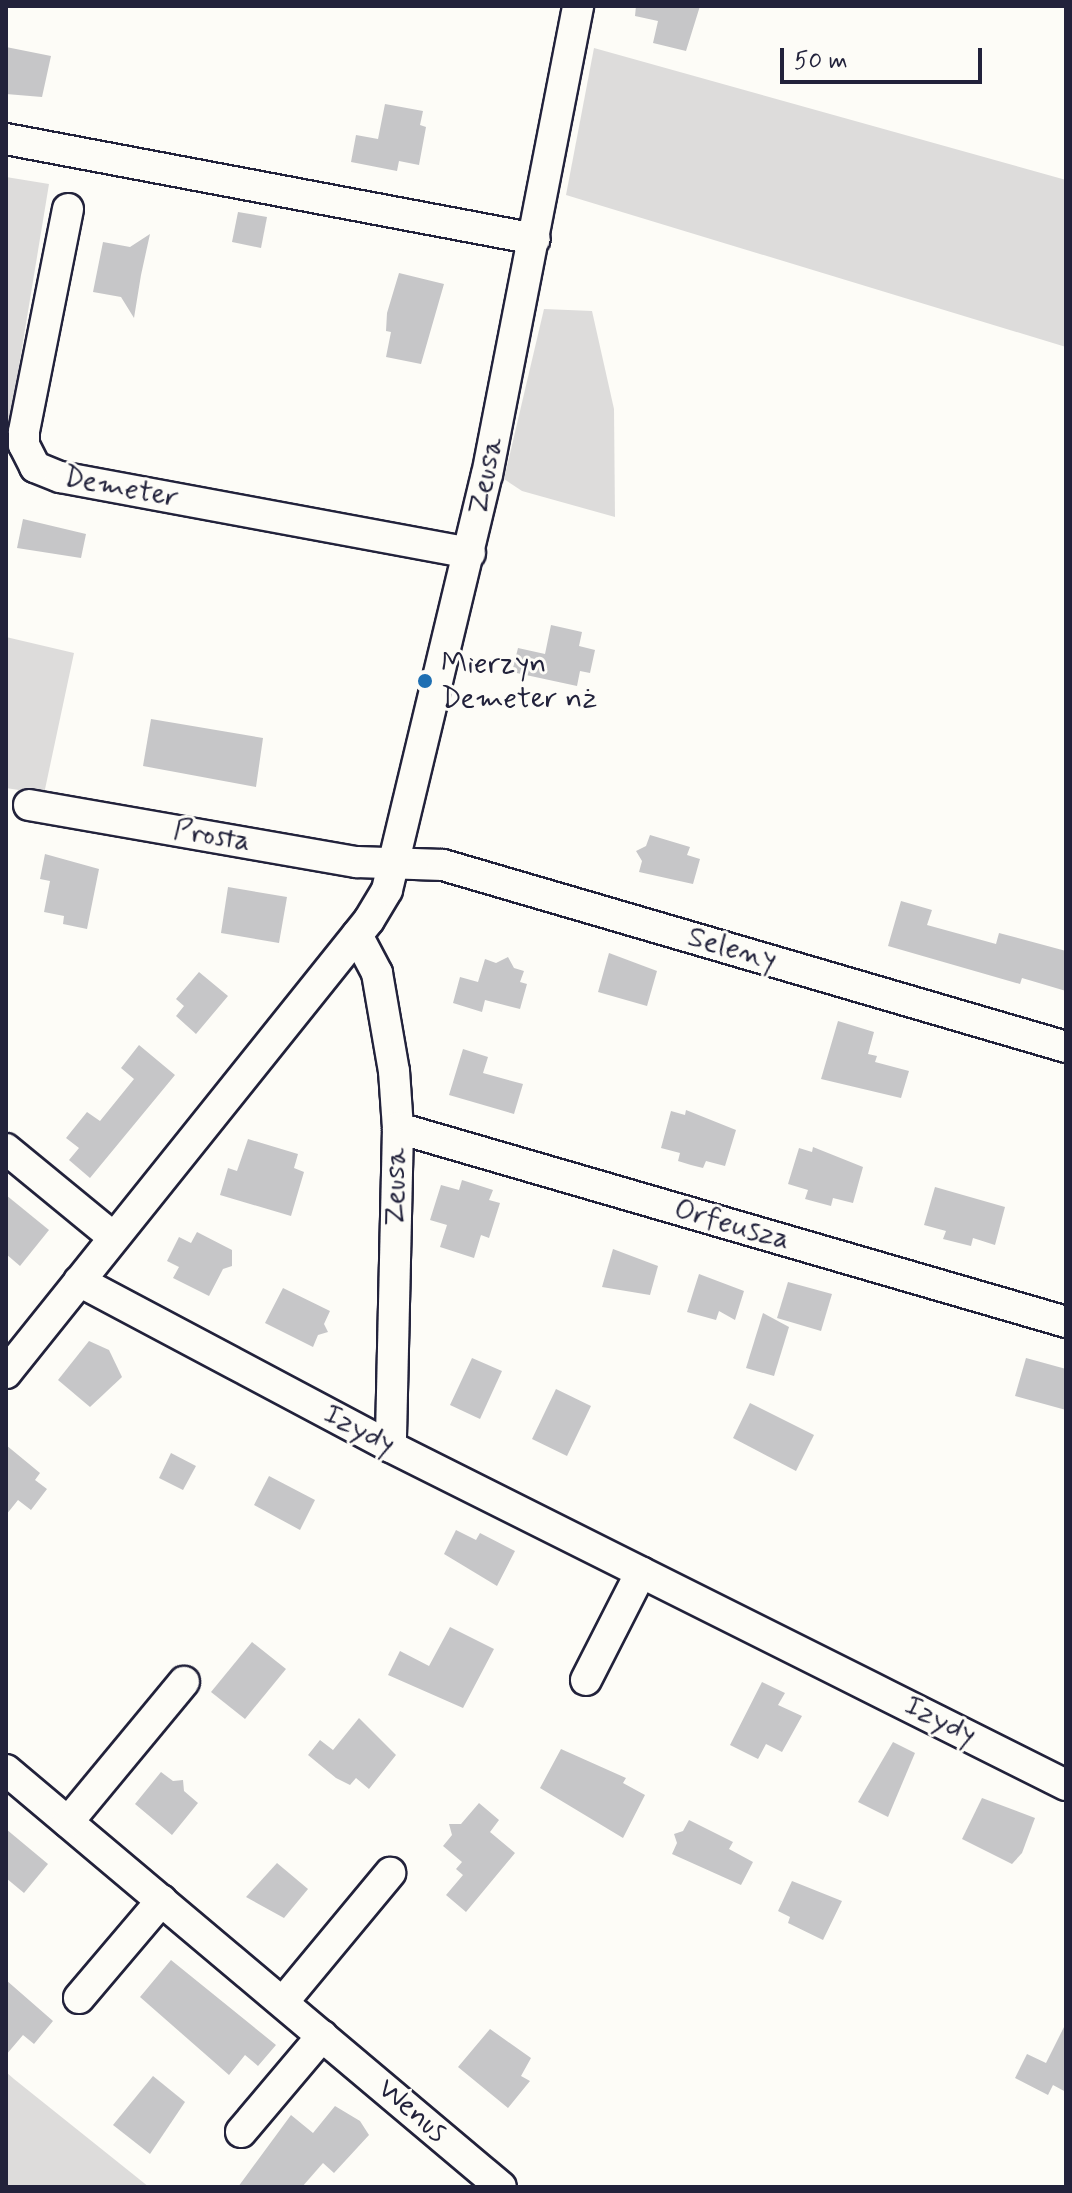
<!DOCTYPE html>
<html>
<head>
<meta charset="utf-8">
<style>
  body { margin:0 }
  #map { position:relative; width:1072px; height:2193px; overflow:hidden; background:#fdfcf7; font-family:Mynerve,sans-serif }
  div>[style] { position:absolute }
  .green>* { inset:0; background:#dddcdb }
  .building>* { inset:0; background:#c6c6c8 }
  .roads { filter:drop-shadow(2px 0 #22223b) drop-shadow(-2px 0 #22223b) drop-shadow(0 2px #22223b) drop-shadow(0 -2px #22223b) }
  .minor>* { height:30px; margin:-15px; padding:0 15px; transform-origin:15px; border-radius:15px; background:#fdfcf7 }
  .dots>* { width:22px; height:22px; translate:-50% -50%; box-sizing:border-box; border:4px solid #fdfcf7; border-radius:50% }
  span { translate:-50% -50%; white-space:nowrap; text-align:center; line-height:1.15; -webkit-text-stroke:6px #fdfcf7; paint-order:stroke }
  .street-label { font-size:30px; color:#22223b }
  .poi-label { font-size:30px; color:#22223b }
  .left { translate:0 -50%; text-align:left }
  .frame { position:absolute; inset:0; border:8px solid #22223b; pointer-events:none }
  .scale { position:absolute; left:780px; top:48px; width:202px; height:36px; box-sizing:border-box; border:4px solid #22223b; border-top:0; padding-left:10px; font-size:24px; line-height:28px; white-space:nowrap; color:#22223b; -webkit-text-stroke:6px #fdfcf7; paint-order:stroke }
</style>
</head>
<body>
<div id="map">
  <div class="green">
    <div style="clip-path:polygon(594px 48px,1066px 180px,1066px 347px,566px 195px)"></div>
    <div style="clip-path:polygon(6px 177px,49px 184px,6px 445px)"></div>
    <div style="clip-path:polygon(544px 309px,592px 311px,614px 409px,615px 517px,522px 491px,504px 479px)"></div>
    <div style="clip-path:polygon(6px 637px,74px 653px,44px 794px,6px 788px)"></div>
    <div style="clip-path:polygon(6px 2072px,14px 2079px,149px 2187px,6px 2187px)"></div>
  </div>
  <div class="building">
    <div style="clip-path:polygon(636px 6px,700px 6px,686px 51px,653px 43px,658px 21px,635px 16px)"></div>
    <div style="clip-path:polygon(6px 47px,51px 56px,42px 97px,6px 94px)"></div>
    <div style="clip-path:polygon(385px 104px,423px 111px,420px 125px,426px 127px,419px 165px,399px 161px,397px 171px,351px 162px,356px 135px,378px 139px)"></div>
    <div style="clip-path:polygon(238px 212px,267px 217px,261px 248px,232px 242px)"></div>
    <div style="clip-path:polygon(150px 234px,141px 275px,134px 318px,121px 297px,93px 292px,103px 242px,130px 247px)"></div>
    <div style="clip-path:polygon(399px 273px,444px 284px,421px 364px,386px 357px,391px 332px,386px 331px,387px 313px)"></div>
    <div style="clip-path:polygon(23px 519px,86px 534px,81px 558px,17px 548px)"></div>
    <div style="clip-path:polygon(551px 625px,582px 632px,579px 646px,595px 650px,590px 673px,580px 671px,577px 686px,512px 672px,518px 648px,545px 654px)"></div>
    <div style="clip-path:polygon(151px 719px,263px 738px,256px 787px,143px 766px)"></div>
    <div style="clip-path:polygon(650px 835px,690px 847px,687px 855px,700px 859px,693px 884px,639px 872px,642px 861px,636px 851px,646px 846px)"></div>
    <div style="clip-path:polygon(45px 854px,99px 869px,87px 929px,63px 924px,64px 916px,44px 912px,50px 881px,40px 879px)"></div>
    <div style="clip-path:polygon(228px 887px,287px 897px,279px 943px,221px 933px)"></div>
    <div style="clip-path:polygon(901px 901px,932px 910px,927px 925px,996px 944px,999px 933px,1066px 951px,1066px 991px,1022px 978px,1020px 984px,888px 946px)"></div>
    <div style="clip-path:polygon(609px 953px,657px 971px,647px 1006px,598px 992px)"></div>
    <div style="clip-path:polygon(508px 957px,514px 968px,524px 971px,520px 982px,527px 984px,520px 1009px,485px 1000px,482px 1012px,453px 1003px,460px 977px,478px 982px,485px 959px,496px 963px)"></div>
    <div style="clip-path:polygon(199px 972px,228px 996px,196px 1034px,176px 1016px,184px 1006px,176px 999px)"></div>
    <div style="clip-path:polygon(838px 1021px,874px 1032px,868px 1054px,877px 1056px,875px 1062px,909px 1071px,901px 1098px,821px 1079px)"></div>
    <div style="clip-path:polygon(139px 1045px,175px 1075px,90px 1178px,69px 1160px,79px 1148px,66px 1138px,87px 1112px,100px 1121px,134px 1079px,121px 1068px)"></div>
    <div style="clip-path:polygon(463px 1049px,488px 1057px,483px 1073px,523px 1084px,514px 1114px,449px 1095px)"></div>
    <div style="clip-path:polygon(686px 1110px,736px 1130px,725px 1166px,706px 1161px,703px 1168px,691px 1165px,678px 1161px,680px 1153px,661px 1148px,671px 1111px,685px 1115px)"></div>
    <div style="clip-path:polygon(248px 1139px,298px 1154px,294px 1168px,304px 1172px,291px 1216px,220px 1195px,228px 1168px,237px 1171px)"></div>
    <div style="clip-path:polygon(813px 1147px,863px 1167px,853px 1203px,833px 1198px,831px 1206px,805px 1199px,808px 1190px,788px 1184px,799px 1148px,812px 1152px)"></div>
    <div style="clip-path:polygon(462px 1180px,493px 1190px,489px 1200px,500px 1203px,489px 1238px,481px 1235px,474px 1258px,440px 1247px,447px 1225px,430px 1220px,441px 1185px,459px 1190px)"></div>
    <div style="clip-path:polygon(935px 1187px,1005px 1207px,995px 1245px,973px 1238px,971px 1246px,943px 1239px,946px 1231px,924px 1225px)"></div>
    <div style="clip-path:polygon(6px 1195px,49px 1230px,20px 1266px,6px 1254px)"></div>
    <div style="clip-path:polygon(197px 1232px,232px 1250px,232px 1266px,223px 1269px,209px 1296px,173px 1278px,179px 1267px,167px 1261px,179px 1237px,191px 1243px)"></div>
    <div style="clip-path:polygon(613px 1249px,658px 1266px,650px 1295px,602px 1287px)"></div>
    <div style="clip-path:polygon(699px 1274px,744px 1291px,735px 1320px,719px 1311px,716px 1320px,687px 1312px)"></div>
    <div style="clip-path:polygon(788px 1282px,832px 1294px,821px 1331px,777px 1318px)"></div>
    <div style="clip-path:polygon(283px 1288px,330px 1311px,324px 1324px,328px 1332px,318px 1335px,313px 1347px,265px 1323px)"></div>
    <div style="clip-path:polygon(763px 1313px,789px 1327px,774px 1376px,746px 1368px)"></div>
    <div style="clip-path:polygon(89px 1341px,109px 1350px,122px 1377px,90px 1407px,58px 1380px)"></div>
    <div style="clip-path:polygon(472px 1358px,502px 1371px,480px 1419px,450px 1405px)"></div>
    <div style="clip-path:polygon(1026px 1358px,1066px 1369px,1066px 1410px,1015px 1396px)"></div>
    <div style="clip-path:polygon(556px 1389px,591px 1406px,567px 1456px,532px 1439px)"></div>
    <div style="clip-path:polygon(750px 1403px,814px 1435px,796px 1471px,733px 1438px)"></div>
    <div style="clip-path:polygon(6px 1445px,40px 1473px,35px 1480px,47px 1489px,31px 1510px,18px 1500px,6px 1515px)"></div>
    <div style="clip-path:polygon(171px 1453px,196px 1466px,183px 1490px,159px 1478px)"></div>
    <div style="clip-path:polygon(269px 1476px,315px 1500px,300px 1530px,254px 1505px)"></div>
    <div style="clip-path:polygon(456px 1530px,476px 1540px,480px 1533px,515px 1551px,497px 1586px,444px 1554px)"></div>
    <div style="clip-path:polygon(450px 1627px,494px 1649px,463px 1708px,388px 1675px,400px 1651px,429px 1666px)"></div>
    <div style="clip-path:polygon(252px 1642px,286px 1669px,245px 1719px,211px 1692px)"></div>
    <div style="clip-path:polygon(762px 1682px,785px 1693px,778px 1705px,802px 1716px,782px 1752px,766px 1744px,758px 1759px,730px 1745px)"></div>
    <div style="clip-path:polygon(359px 1718px,396px 1755px,369px 1789px,356px 1778px,350px 1785px,336px 1778px,308px 1755px,320px 1740px,333px 1750px)"></div>
    <div style="clip-path:polygon(893px 1742px,915px 1753px,888px 1817px,858px 1802px)"></div>
    <div style="clip-path:polygon(561px 1749px,626px 1778px,623px 1783px,645px 1795px,623px 1838px,540px 1788px)"></div>
    <div style="clip-path:polygon(161px 1772px,173px 1781px,183px 1780px,184px 1791px,198px 1803px,172px 1835px,135px 1804px)"></div>
    <div style="clip-path:polygon(982px 1798px,1035px 1818px,1022px 1853px,1012px 1864px,962px 1839px)"></div>
    <div style="clip-path:polygon(479px 1803px,499px 1820px,490px 1832px,515px 1853px,466px 1912px,446px 1895px,463px 1875px,456px 1869px,462px 1862px,443px 1846px,452px 1835px,449px 1824px,461px 1824px)"></div>
    <div style="clip-path:polygon(689px 1820px,733px 1842px,729px 1849px,753px 1862px,741px 1885px,672px 1854px,677px 1843px,674px 1834px,683px 1831px)"></div>
    <div style="clip-path:polygon(6px 1829px,48px 1864px,24px 1893px,6px 1878px)"></div>
    <div style="clip-path:polygon(277px 1863px,308px 1889px,284px 1918px,246px 1897px)"></div>
    <div style="clip-path:polygon(792px 1881px,842px 1901px,823px 1940px,788px 1923px,790px 1917px,778px 1911px)"></div>
    <div style="clip-path:polygon(171px 1960px,276px 2045px,258px 2066px,245px 2055px,229px 2075px,140px 1997px)"></div>
    <div style="clip-path:polygon(6px 1980px,53px 2021px,34px 2044px,23px 2035px,6px 2055px)"></div>
    <div style="clip-path:polygon(1066px 2023px,1066px 2092px,1053px 2085px,1048px 2095px,1015px 2078px,1027px 2054px,1046px 2063px)"></div>
    <div style="clip-path:polygon(490px 2029px,531px 2058px,521px 2076px,530px 2081px,508px 2108px,458px 2067px)"></div>
    <div style="clip-path:polygon(153px 2076px,185px 2102px,150px 2154px,113px 2125px)"></div>
    <div style="clip-path:polygon(335px 2106px,360px 2121px,369px 2135px,334px 2173px,323px 2163px,302px 2187px,238px 2187px,291px 2115px,313px 2133px)"></div>
  </div>
  <div class="roads">
    <div class="minor">
      <div style="left:6px;top:139px;width:538px;rotate:10.7deg"></div>
      <div style="left:68px;top:209px;width:227px;rotate:101.2deg"></div>
      <div style="left:24px;top:432px;width:13px;rotate:90deg"></div>
      <div style="left:24px;top:445px;width:25px;rotate:63deg"></div>
      <div style="left:35px;top:467px;width:27px;rotate:22deg"></div>
      <div style="left:60px;top:477px;width:417px;rotate:10.5deg"></div>
      <div style="left:29px;top:805px;width:333px;rotate:9.9deg"></div>
      <div style="left:357px;top:862px;width:86px;rotate:2deg"></div>
      <div style="left:443px;top:865px;width:649px;rotate:16.28deg"></div>
      <div style="left:357px;top:935px;width:43px;rotate:62.2deg"></div>
      <div style="left:377px;top:973px;width:99px;rotate:80.2deg"></div>
      <div style="left:394px;top:1071px;width:57px;rotate:86deg"></div>
      <div style="left:398px;top:1128px;width:319px;rotate:91.3deg"></div>
      <div style="left:398px;top:1128px;width:696px;rotate:16.19deg"></div>
      <div style="left:6px;top:1149px;width:139px;rotate:39.4deg"></div>
      <div style="left:79px;top:1281px;width:353px;rotate:28deg"></div>
      <div style="left:391px;top:1447px;width:755px;rotate:26.6deg"></div>
      <div style="left:6px;top:1373px;width:580px;rotate:-51.29deg"></div>
      <div style="left:369px;top:920px;width:35px;rotate:-59deg"></div>
      <div style="left:387px;top:890px;width:427px;rotate:-76.5deg"></div>
      <div style="left:487px;top:475px;width:478px;rotate:-79deg"></div>
      <div style="left:586px;top:1680px;width:121px;rotate:-63deg"></div>
      <div style="left:6px;top:1770px;width:647px;rotate:40.11deg"></div>
      <div style="left:68px;top:1822px;width:182px;rotate:-50.4deg"></div>
      <div style="left:79px;top:1998px;width:128px;rotate:-49.7deg"></div>
      <div style="left:283px;top:2002px;width:168px;rotate:-50.3deg"></div>
      <div style="left:241px;top:2132px;width:126px;rotate:-49.8deg"></div>
    </div>
  </div>
  <div class="dots">
    <div style="left:425px;top:681px;background:#1f6fb2"></div>
  </div>
  <div class="street-label">
    <span style="left:486px;top:476px;rotate:-78deg">Zeusa</span>
    <span style="left:121px;top:488px;rotate:11deg">Demeter</span>
    <span style="left:212px;top:836px;rotate:10deg">Prosta</span>
    <span style="left:732px;top:949px;rotate:16deg">Seleny</span>
    <span style="left:396px;top:1187px;rotate:-89deg">Zeusa</span>
    <span style="left:732px;top:1225px;rotate:16deg">Orfeusza</span>
    <span style="left:359px;top:1430px;rotate:28deg">Izydy</span>
    <span style="left:940px;top:1721px;rotate:27deg">Izydy</span>
    <span style="left:412px;top:2111px;rotate:40deg">Wenus</span>
  </div>
  <div class="poi-label">
    <span class="left" style="left:441px;top:681px">Mierzyn<br>Demeter nż</span>
  </div>
  <div class="frame"></div>
  <div class="scale">50 m</div>
</div>
</body>
</html>
